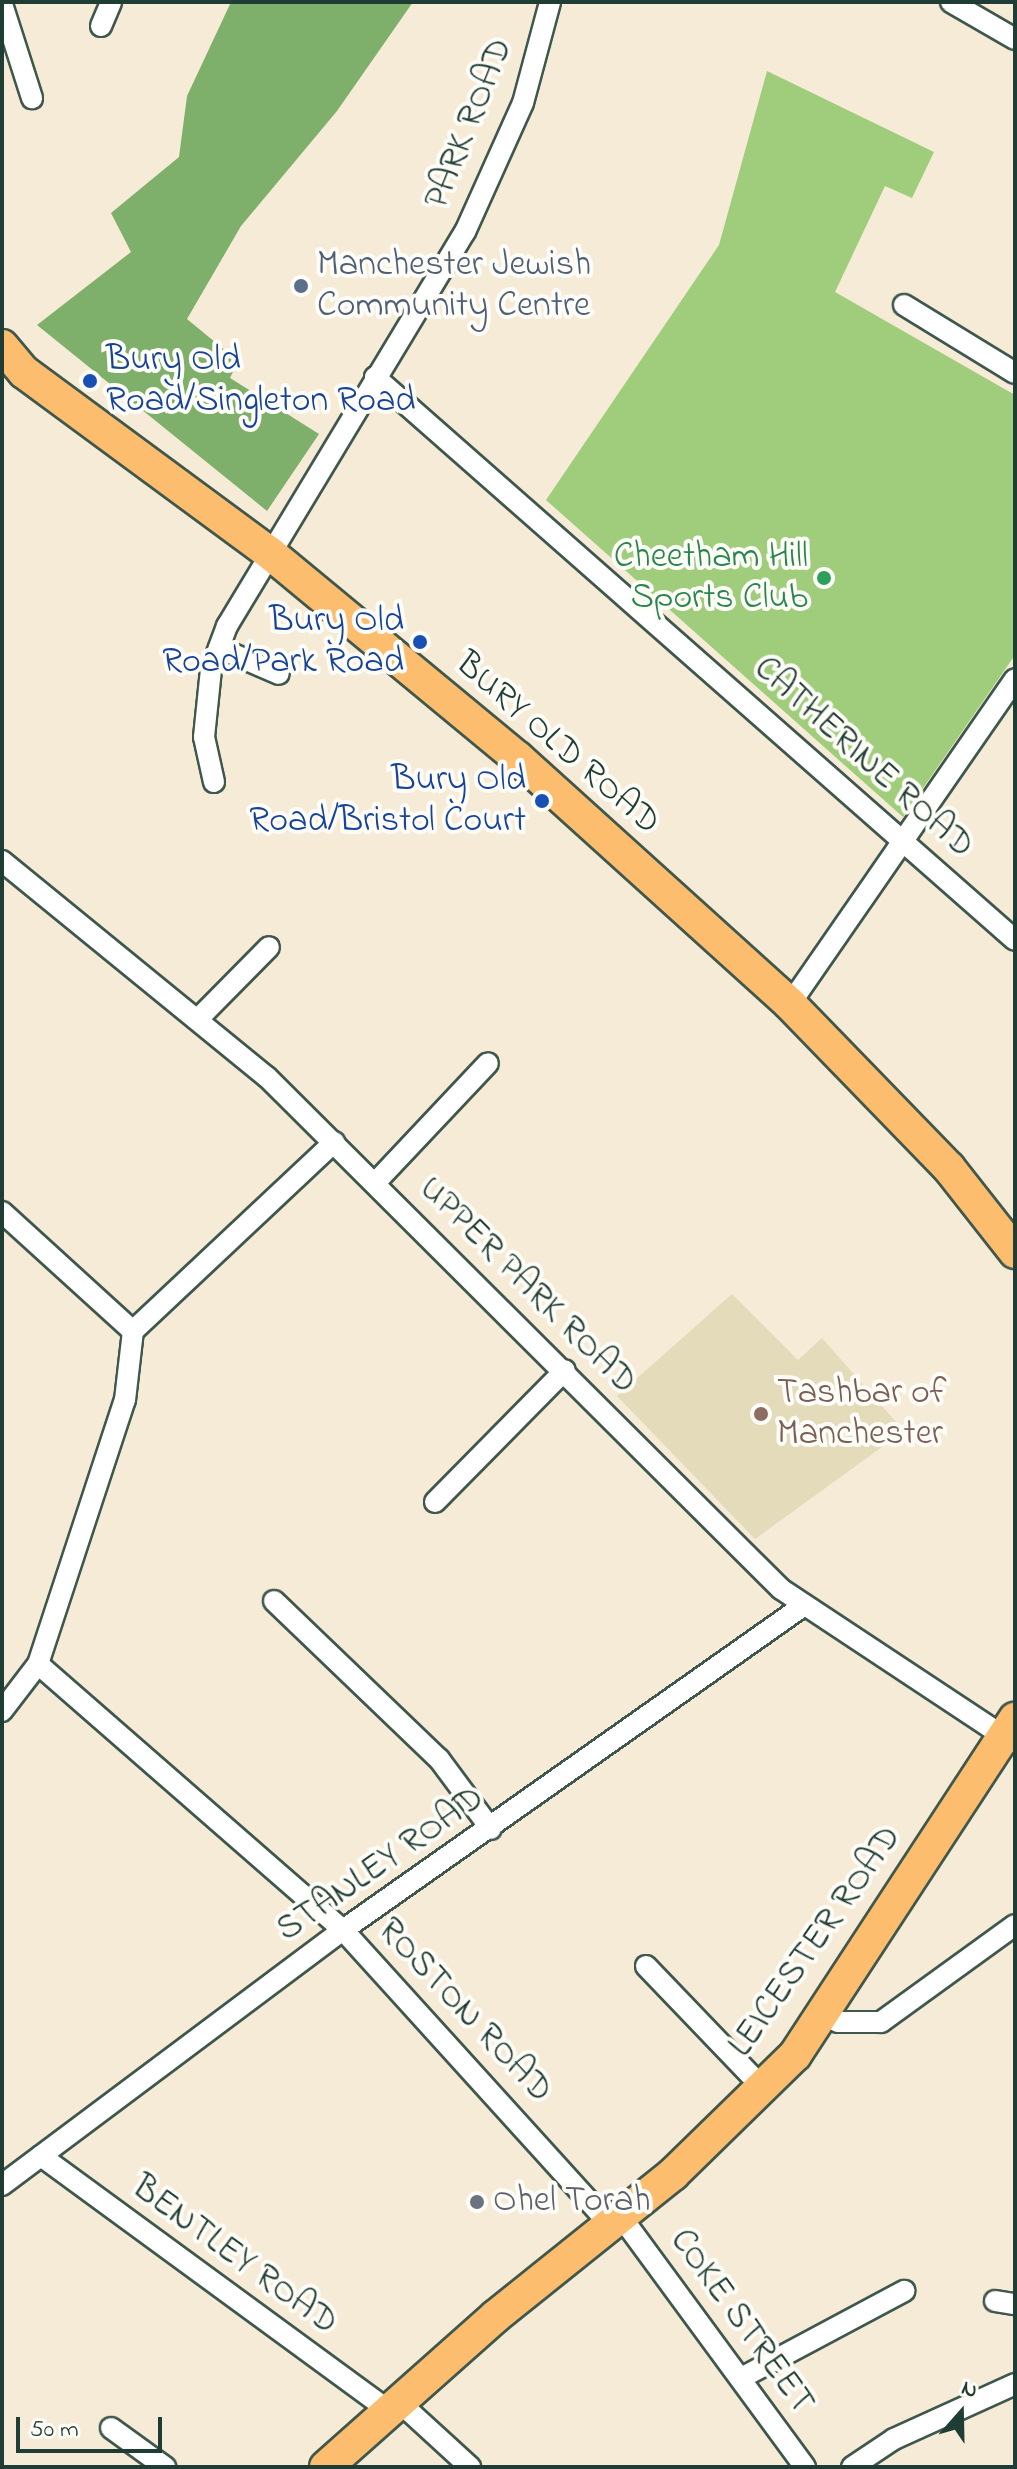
<!DOCTYPE html>
<html>
<head>
<meta charset="utf-8">
<style>
  body { margin:0 }
  #map { position:relative; width:1017px; height:2469px; overflow:hidden; background:#f5ebd6; font-family:"Indie Flower",sans-serif }
  div>[style] { position:absolute }
  .built>* { inset:0; background:#e4dbba }
  .green>* { inset:0; background:#9fcd7b }
  .forest>* { inset:0; background:#7fb06b }
  .roads { filter:drop-shadow(2px 0 #3f574c) drop-shadow(-2px 0 #3f574c) drop-shadow(0 2px #3f574c) drop-shadow(0 -2px #3f574c) }
  .minor>* { height:20px; margin:-10px; padding:0 10px; transform-origin:10px; border-radius:10px; background:#fff }
  .primary>* { height:32px; margin:-16px; padding:0 16px; transform-origin:16px; border-radius:16px; background:#fcbd6f }
  .dots>* { width:22px; height:22px; translate:-50% -50%; box-sizing:border-box; border:4px solid #fdfcf7; border-radius:50% }
  span { translate:-50% -50%; white-space:nowrap; text-align:center; line-height:1.15; -webkit-text-stroke:8px #fdfcf7; paint-order:stroke }
  .street-label { font-size:36px; color:#1f3d34 }
  .service-label { font-size:36px; color:#4e5e75 }
  .left { translate:0 -50%; text-align:left }
  .transit-label { font-size:36px; color:#164399 }
  .right { translate:-100% -50%; text-align:right }
  .leisure-label { font-size:36px; color:#27864d }
  .education-label { font-size:36px; color:#785e54 }
  .worship-label { font-size:36px; color:#5b616d }
  .frame { position:absolute; inset:0; border:4px solid #1f3d34; pointer-events:none }
  .north { position:absolute; left:921px; top:2373px; width:80px; height:80px; -webkit-text-stroke:6px #fdfcf7; paint-order:stroke; rotate:20deg; font-size:22px; font-weight:700; line-height:32px; text-align:center; color:#1f3d34 }
  .north::after { content:''; display:block; margin:auto; width:28px; height:36px; background:#1f3d34; clip-path:polygon(50% 0,100% 100%,50% 72%,0 100%) }
  .scale { position:absolute; left:16px; top:2417px; width:146px; height:36px; box-sizing:border-box; border:4px solid #1f3d34; border-top:0; padding-left:10px; font-size:24px; line-height:28px; white-space:nowrap; color:#1f3d34; -webkit-text-stroke:6px #fdfcf7; paint-order:stroke }
</style>
</head>
<body>
<div id="map">
  <div class="built">
    <div style="clip-path:polygon(732px 1294px,798px 1360px,822px 1338px,904px 1431px,755px 1539px,617px 1396px)"></div>
  </div>
  <div class="green">
    <div style="clip-path:polygon(767px 71px,934px 152px,912px 198px,885px 186px,835px 292px,1015px 395px,1015px 655px,903px 817px,546px 500px,719px 245px)"></div>
  </div>
  <div class="forest">
    <div style="clip-path:polygon(231px 2px,413px 2px,337px 111px,241px 226px,187px 319px,238px 361px,230px 378px,319px 434px,267px 511px,37px 325px,131px 252px,111px 213px,179px 157px,187px 96px)"></div>
  </div>
  <div class="roads">
    <div class="minor">
      <div style="left:951px;top:2px;width:74px;rotate:30deg"></div>
      <div style="left:2px;top:4px;width:99px;rotate:72.3deg"></div>
      <div style="left:101px;top:26px;width:26px;rotate:-67deg"></div>
      <div style="left:904px;top:305px;width:130px;rotate:31.5deg"></div>
      <div style="left:375px;top:377px;width:852px;rotate:41.34deg"></div>
      <div style="left:219px;top:648px;width:65px;rotate:23.4deg"></div>
      <div style="left:214px;top:782px;width:46px;rotate:-102.5deg"></div>
      <div style="left:204px;top:737px;width:68px;rotate:-84.1deg"></div>
      <div style="left:211px;top:669px;width:46px;rotate:-69.6deg"></div>
      <div style="left:227px;top:626px;width:460px;rotate:-58.9deg"></div>
      <div style="left:465px;top:232px;width:141px;rotate:-65.8deg"></div>
      <div style="left:523px;top:103px;width:105px;rotate:-75deg"></div>
      <div style="left:2px;top:861px;width:342px;rotate:39.2deg"></div>
      <div style="left:267px;top:1077px;width:725px;rotate:44.89deg"></div>
      <div style="left:781px;top:1589px;width:277px;rotate:33.5deg"></div>
      <div style="left:790px;top:1004px;width:395px;rotate:-55.3deg"></div>
      <div style="left:200px;top:1017px;width:98px;rotate:-45.4deg"></div>
      <div style="left:376px;top:1182px;width:163px;rotate:-46.7deg"></div>
      <div style="left:2px;top:1212px;width:177px;rotate:42.3deg"></div>
      <div style="left:435px;top:1502px;width:185px;rotate:-45.4deg"></div>
      <div style="left:274px;top:1601px;width:228px;rotate:43.8deg"></div>
      <div style="left:439px;top:1759px;width:87px;rotate:53.4deg"></div>
      <div style="left:38px;top:1664px;width:405px;rotate:41.1deg"></div>
      <div style="left:343px;top:1930px;width:399px;rotate:47.8deg"></div>
      <div style="left:2px;top:1711px;width:59px;rotate:-52.5deg"></div>
      <div style="left:38px;top:1664px;width:278px;rotate:-71.8deg"></div>
      <div style="left:125px;top:1400px;width:69px;rotate:-83.4deg"></div>
      <div style="left:133px;top:1331px;width:276px;rotate:-43.2deg"></div>
      <div style="left:646px;top:1966px;width:169px;rotate:46.2deg"></div>
      <div style="left:825px;top:2012px;width:16px;rotate:38deg"></div>
      <div style="left:838px;top:2022px;width:43px"></div>
      <div style="left:881px;top:2022px;width:165px;rotate:-35.9deg"></div>
      <div style="left:41px;top:2156px;width:430px;rotate:36.2deg"></div>
      <div style="left:2px;top:2185px;width:426px;rotate:-36.8deg"></div>
      <div style="left:343px;top:1930px;width:563px;rotate:-35.16deg"></div>
      <div style="left:622px;top:2218px;width:309px;rotate:53.7deg"></div>
      <div style="left:995px;top:2301px;width:20px;rotate:9deg"></div>
      <div style="left:743px;top:2377px;width:183px;rotate:-28.1deg"></div>
      <div style="left:398px;top:2401px;width:98px;rotate:42.5deg"></div>
      <div style="left:111px;top:2428px;width:67px;rotate:35.8deg"></div>
      <div style="left:852px;top:2467px;width:50px;rotate:-33.7deg"></div>
      <div style="left:894px;top:2439px;width:133px;rotate:-24.4deg"></div>
    </div>
    <div class="primary">
      <div style="left:2px;top:346px;width:34px;rotate:50deg"></div>
      <div style="left:24px;top:372px;width:307px;rotate:36.4deg"></div>
      <div style="left:271px;top:554px;width:320px;rotate:39.6deg"></div>
      <div style="left:518px;top:758px;width:367px;rotate:42.1deg"></div>
      <div style="left:790px;top:1004px;width:228px;rotate:45.9deg"></div>
      <div style="left:949px;top:1168px;width:107px;rotate:51.8deg"></div>
      <div style="left:326px;top:2467px;width:227px;rotate:-41.6deg"></div>
      <div style="left:496px;top:2316px;width:227px;rotate:-38.7deg"></div>
      <div style="left:673px;top:2174px;width:170px;rotate:-44.3deg"></div>
      <div style="left:795px;top:2055px;width:402px;rotate:-56.8deg"></div>
    </div>
  </div>
  <div class="dots">
    <div style="left:301px;top:286px;background:#5c6f8a"></div>
    <div style="left:90px;top:381px;background:#1a4fb4"></div>
    <div style="left:824px;top:578px;background:#2e9e5b"></div>
    <div style="left:420px;top:642px;background:#1a4fb4"></div>
    <div style="left:542px;top:801px;background:#1a4fb4"></div>
    <div style="left:761px;top:1414px;background:#8d6e63"></div>
    <div style="left:477px;top:2202px;background:#6b7280"></div>
  </div>
  <div class="street-label">
    <span style="left:470px;top:124px;rotate:-68deg">PARK ROAD</span>
    <span style="left:557px;top:744px;rotate:41deg">BURY OLD ROAD</span>
    <span style="left:863px;top:758px;rotate:42deg">CATHERINE ROAD</span>
    <span style="left:527px;top:1286px;rotate:45deg">UPPER PARK ROAD</span>
    <span style="left:381px;top:1865px;rotate:-35deg">STANLEY ROAD</span>
    <span style="left:816px;top:1942px;rotate:-55deg">LEICESTER ROAD</span>
    <span style="left:464px;top:2011px;rotate:47deg">ROSTON ROAD</span>
    <span style="left:234px;top:2256px;rotate:36deg">BENTLEY ROAD</span>
    <span style="left:741px;top:2322px;rotate:54deg">COKE STREET</span>
  </div>
  <div class="service-label">
    <span class="left" style="left:317px;top:286px">Manchester Jewish<br>Community Centre</span>
  </div>
  <div class="transit-label">
    <span class="left" style="left:106px;top:381px">Bury Old<br>Road/Singleton Road</span>
    <span class="right" style="left:404px;top:642px">Bury Old<br>Road/Park Road</span>
    <span class="right" style="left:526px;top:801px">Bury Old<br>Road/Bristol Court</span>
  </div>
  <div class="leisure-label">
    <span class="right" style="left:808px;top:578px">Cheetham Hill<br>Sports Club</span>
  </div>
  <div class="education-label">
    <span class="left" style="left:777px;top:1414px">Tashbar of<br>Manchester</span>
  </div>
  <div class="worship-label">
    <span class="left" style="left:493px;top:2202px">Ohel Torah</span>
  </div>
  <div class="frame"></div>
  <div class="north">N</div>
  <div class="scale">50 m</div>
</div>
</body>
</html>
